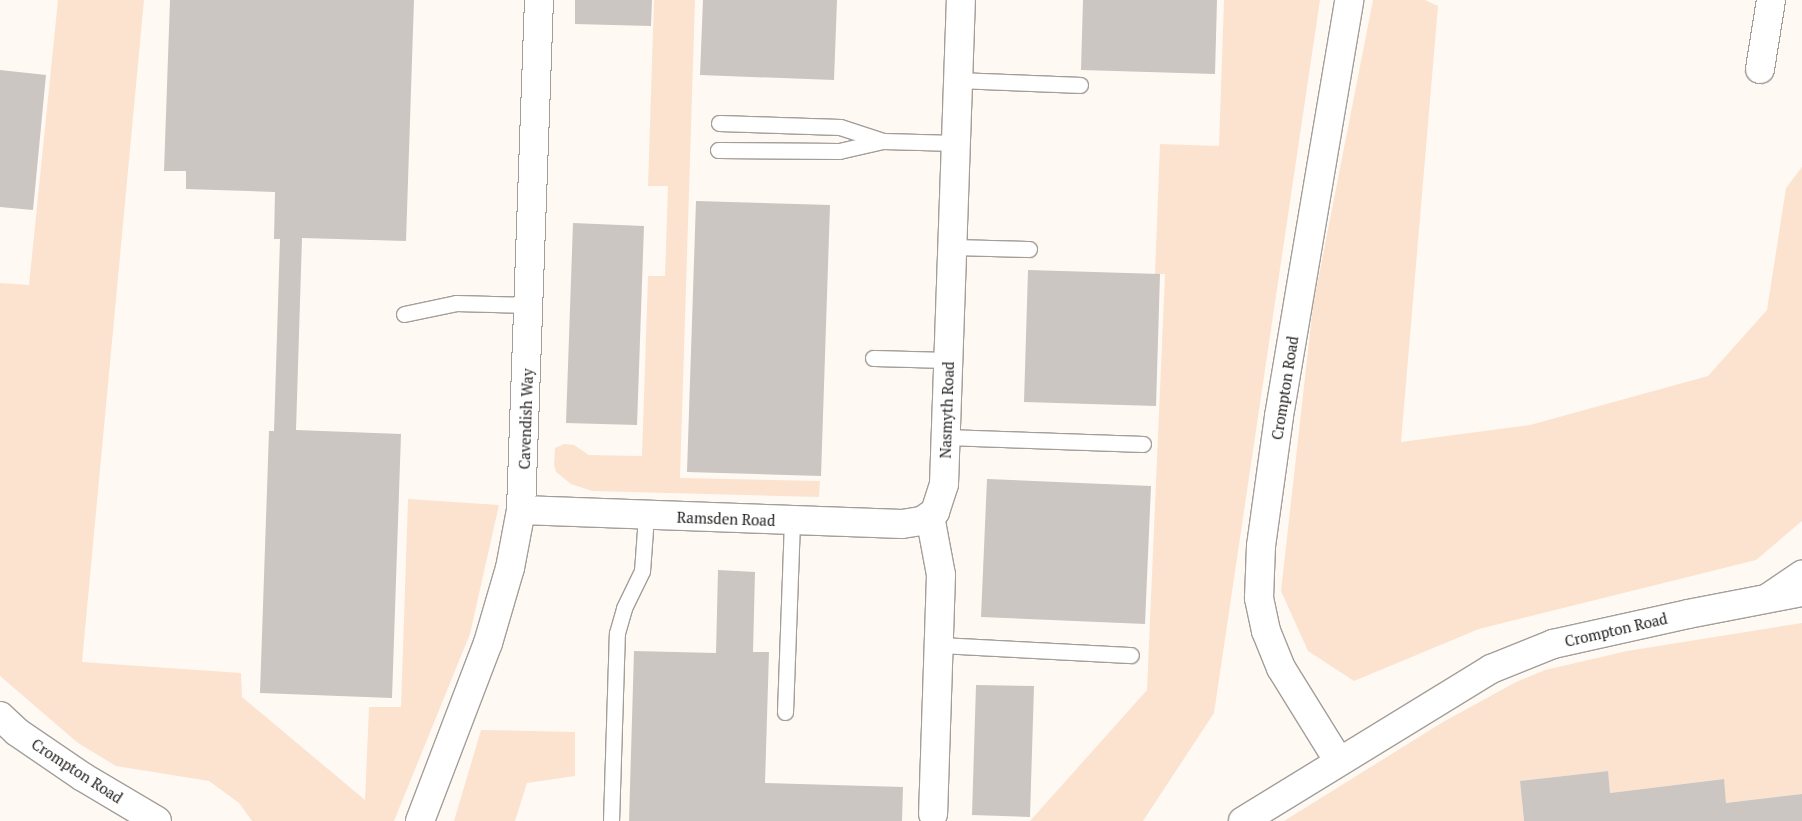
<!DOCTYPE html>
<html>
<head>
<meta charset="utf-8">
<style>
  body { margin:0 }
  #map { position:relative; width:1802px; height:821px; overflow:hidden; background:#fff9f4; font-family:"PT Serif",serif }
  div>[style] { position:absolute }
  .green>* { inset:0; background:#fce3cf }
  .building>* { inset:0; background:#cbc6c1 }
  .roads { filter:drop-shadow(1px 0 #a49e9a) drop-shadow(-1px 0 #a49e9a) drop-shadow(0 1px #a49e9a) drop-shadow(0 -1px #a49e9a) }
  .service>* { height:15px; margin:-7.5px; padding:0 7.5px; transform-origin:7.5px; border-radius:7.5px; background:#fff }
  .minor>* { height:28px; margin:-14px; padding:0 14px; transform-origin:14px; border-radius:14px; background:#fff }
  .tertiary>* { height:28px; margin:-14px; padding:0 14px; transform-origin:14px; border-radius:14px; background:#fff }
  .secondary>* { height:28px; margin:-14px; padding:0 14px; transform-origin:14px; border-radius:14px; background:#fff }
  span { translate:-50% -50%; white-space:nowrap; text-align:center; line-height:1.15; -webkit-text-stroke:5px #fff; paint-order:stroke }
  .street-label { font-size:15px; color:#22201e }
</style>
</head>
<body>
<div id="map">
  <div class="green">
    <div style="clip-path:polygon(58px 0,144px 0,82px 662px,241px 673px,242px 697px,365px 800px,369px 707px,401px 707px,408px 499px,499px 505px,470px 634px,394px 821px,252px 821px,239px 803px,209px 781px,116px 766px,78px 743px,0 676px,0 283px,29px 285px)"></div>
    <div style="clip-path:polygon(654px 0,695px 0,680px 478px,820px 481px,819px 497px,592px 491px,571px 484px,556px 472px,554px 465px,555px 448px,564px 444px,574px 445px,589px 455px,642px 456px,648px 276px,665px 276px,668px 186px,648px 186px)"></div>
    <div style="clip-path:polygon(1224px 0,1320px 0,1214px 713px,1143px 821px,1030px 821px,1147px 690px,1165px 274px,1155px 274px,1160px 144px,1219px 146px)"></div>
    <div style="clip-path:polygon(1373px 0,1425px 0,1438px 6px,1401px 442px,1530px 425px,1708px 376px,1767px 310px,1786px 188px,1802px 167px,1802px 521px,1756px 560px,1479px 629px,1354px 681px,1308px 651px,1281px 591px,1313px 306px)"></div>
    <div style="clip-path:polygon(1802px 623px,1802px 794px,1726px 803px,1723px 779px,1610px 793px,1607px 771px,1520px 781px,1524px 821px,1284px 821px,1443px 722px,1516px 682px,1545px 670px,1627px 651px)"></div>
    <div style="clip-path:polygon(481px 730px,575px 732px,575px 776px,527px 783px,515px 821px,454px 821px)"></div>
  </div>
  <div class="building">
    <div style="clip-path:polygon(170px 0,414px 0,406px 241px,302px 238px,296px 430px,401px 434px,392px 698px,260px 693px,269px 431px,274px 431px,280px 239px,274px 239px,275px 192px,186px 189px,186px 171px,164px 171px)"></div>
    <div style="clip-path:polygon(575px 0,652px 0,651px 26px,575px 24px)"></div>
    <div style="clip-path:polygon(703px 0,837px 0,834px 80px,700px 75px)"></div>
    <div style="clip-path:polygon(1083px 0,1217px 0,1215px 74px,1081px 70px)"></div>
    <div style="clip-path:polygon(0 70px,46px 75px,33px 210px,0 207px)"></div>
    <div style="clip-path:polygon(696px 201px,830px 205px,821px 476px,687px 472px)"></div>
    <div style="clip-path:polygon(573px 223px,644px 226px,637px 425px,566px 423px)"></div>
    <div style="clip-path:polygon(1028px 270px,1160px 274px,1156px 406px,1024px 402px)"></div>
    <div style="clip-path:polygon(987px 479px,1151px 486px,1145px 624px,981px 617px)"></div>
    <div style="clip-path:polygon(718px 570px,755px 572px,753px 652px,769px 652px,765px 783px,903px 787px,902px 821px,629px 821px,634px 651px,716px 653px)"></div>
    <div style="clip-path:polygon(976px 685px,1034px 686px,1030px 817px,972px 815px)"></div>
    <div style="clip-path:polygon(1608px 771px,1610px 793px,1724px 779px,1726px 803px,1802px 794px,1802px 821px,1524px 821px,1520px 781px)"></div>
  </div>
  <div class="roads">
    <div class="service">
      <div style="left:958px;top:80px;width:122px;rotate:2.3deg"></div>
      <div style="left:719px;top:123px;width:121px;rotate:1.9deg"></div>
      <div style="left:840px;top:127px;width:45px;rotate:18deg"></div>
      <div style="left:718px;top:150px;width:121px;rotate:0.5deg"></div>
      <div style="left:839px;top:151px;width:45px;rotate:-12.8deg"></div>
      <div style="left:883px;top:141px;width:73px;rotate:1.6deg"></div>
      <div style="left:952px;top:247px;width:77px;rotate:1.5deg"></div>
      <div style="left:404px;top:314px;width:53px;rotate:-11.9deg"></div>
      <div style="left:456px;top:303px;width:73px;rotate:1.6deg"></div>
      <div style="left:873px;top:358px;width:75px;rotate:1.5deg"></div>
      <div style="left:946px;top:437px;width:197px;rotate:2deg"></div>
      <div style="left:938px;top:645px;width:193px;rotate:3deg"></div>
      <div style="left:785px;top:712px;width:190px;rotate:-87.9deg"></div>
      <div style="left:611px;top:821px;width:188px;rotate:-88.2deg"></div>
      <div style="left:617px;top:633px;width:26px;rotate:-74deg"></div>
      <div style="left:624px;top:608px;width:41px;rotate:-64.1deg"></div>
      <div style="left:642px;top:571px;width:55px;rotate:-85.8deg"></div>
    </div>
    <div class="minor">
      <div style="left:1760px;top:69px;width:70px;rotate:-80.9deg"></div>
      <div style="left:521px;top:510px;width:381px;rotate:2.1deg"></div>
      <div style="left:902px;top:524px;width:20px;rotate:-9deg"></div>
      <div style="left:922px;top:521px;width:16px;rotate:-35deg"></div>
      <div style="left:935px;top:512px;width:29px;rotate:-72deg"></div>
      <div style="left:944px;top:484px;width:484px;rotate:-88deg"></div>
      <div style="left:930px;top:516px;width:60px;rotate:79.4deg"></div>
      <div style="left:941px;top:575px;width:239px;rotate:91.9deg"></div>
      <div style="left:0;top:716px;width:23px;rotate:43deg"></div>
      <div style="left:17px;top:732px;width:80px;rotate:34.3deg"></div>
      <div style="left:83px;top:777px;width:86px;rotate:30.7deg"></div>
      <div style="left:1338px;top:760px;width:108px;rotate:-121.8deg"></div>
      <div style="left:1281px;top:668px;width:40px;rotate:-112deg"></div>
      <div style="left:1266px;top:631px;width:34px;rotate:-102deg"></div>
      <div style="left:1259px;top:598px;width:52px;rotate:-87.8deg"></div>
      <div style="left:1261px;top:546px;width:131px;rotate:-82.1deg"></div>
      <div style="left:1279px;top:416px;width:422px;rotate:-80.4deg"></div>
      <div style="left:420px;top:821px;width:191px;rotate:-69.1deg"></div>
      <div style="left:488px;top:643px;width:78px;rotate:-73.7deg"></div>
      <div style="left:510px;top:568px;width:59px;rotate:-79.3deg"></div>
      <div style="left:521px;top:510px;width:510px;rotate:-87.98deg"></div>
      <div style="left:1243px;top:821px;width:291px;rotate:-31.5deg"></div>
      <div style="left:1491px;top:669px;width:67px;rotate:-22deg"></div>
      <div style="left:1553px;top:644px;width:138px;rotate:-12.5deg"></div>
    </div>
    <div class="tertiary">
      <div style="left:1688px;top:614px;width:116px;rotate:-10.9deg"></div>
    </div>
    <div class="secondary">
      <div style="left:1769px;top:597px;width:40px;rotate:-34deg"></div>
    </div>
  </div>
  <div class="street-label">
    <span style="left:1285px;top:388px;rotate:-81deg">Crompton Road</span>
    <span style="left:947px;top:410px;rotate:-88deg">Nasmyth Road</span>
    <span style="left:526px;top:419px;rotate:-88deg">Cavendish Way</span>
    <span style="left:726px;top:519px;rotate:2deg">Ramsden Road</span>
    <span style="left:1616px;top:630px;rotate:-13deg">Crompton Road</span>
    <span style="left:77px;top:771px;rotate:33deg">Crompton Road</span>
  </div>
</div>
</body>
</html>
